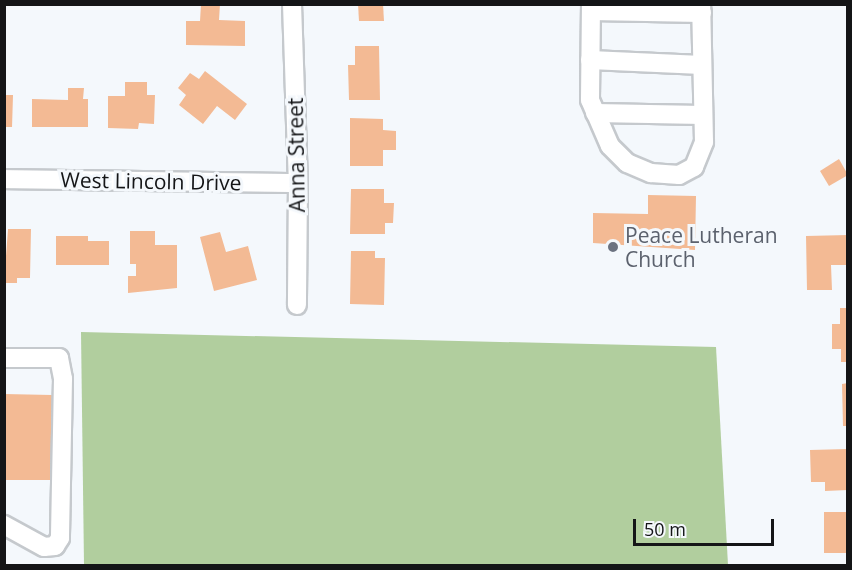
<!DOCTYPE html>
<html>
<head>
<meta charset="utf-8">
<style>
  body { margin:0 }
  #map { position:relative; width:852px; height:570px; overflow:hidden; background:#f4f8fc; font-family:"Open Sans",sans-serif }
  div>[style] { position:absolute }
  .green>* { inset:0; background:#b1ce9e }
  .building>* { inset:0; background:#f3ba94 }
  .roads { filter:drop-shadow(2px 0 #c5c9cd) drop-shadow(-2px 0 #c5c9cd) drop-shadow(0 2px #c5c9cd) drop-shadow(0 -2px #c5c9cd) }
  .minor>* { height:18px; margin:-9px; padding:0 9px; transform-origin:9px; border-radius:9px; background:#fff }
  .dots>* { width:16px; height:16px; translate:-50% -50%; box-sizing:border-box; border:3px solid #f4f8fc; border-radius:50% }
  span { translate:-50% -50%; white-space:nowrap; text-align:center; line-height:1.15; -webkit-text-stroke:6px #f4f8fc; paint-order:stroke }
  .street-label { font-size:21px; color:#141517 }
  .worship-label { font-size:21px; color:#5b616d }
  .left { translate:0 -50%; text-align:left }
  .frame { position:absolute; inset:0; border:6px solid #141517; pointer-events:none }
  .scale { position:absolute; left:633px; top:519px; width:141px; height:27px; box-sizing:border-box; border:3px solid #141517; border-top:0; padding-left:8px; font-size:18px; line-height:21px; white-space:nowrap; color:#141517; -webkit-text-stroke:4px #f4f8fc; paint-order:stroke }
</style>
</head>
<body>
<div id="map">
  <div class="green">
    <div style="clip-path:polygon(81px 332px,716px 347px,728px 565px,84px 565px)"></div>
  </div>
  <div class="building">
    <div style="clip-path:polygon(201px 4px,220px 4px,219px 20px,245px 21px,245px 46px,186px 45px,186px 21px,200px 21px)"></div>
    <div style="clip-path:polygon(358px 4px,383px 4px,384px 21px,359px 21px)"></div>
    <div style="clip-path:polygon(355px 46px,379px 46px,380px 100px,349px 100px,348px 65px,355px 65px)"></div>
    <div style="clip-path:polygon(205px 71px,247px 104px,235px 120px,217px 106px,203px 124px,179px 105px,186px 95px,178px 88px,190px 73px,199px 79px)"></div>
    <div style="clip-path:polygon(125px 82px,147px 82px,147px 95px,155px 95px,154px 124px,139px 123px,138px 129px,108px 128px,108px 96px,125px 96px)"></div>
    <div style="clip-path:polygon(68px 88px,84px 88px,83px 99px,88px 99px,88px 127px,32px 127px,32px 99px,68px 100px)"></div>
    <div style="clip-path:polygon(4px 95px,13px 95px,12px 127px,4px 127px)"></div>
    <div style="clip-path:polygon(350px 118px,383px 119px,383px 130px,396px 131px,396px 150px,383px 150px,383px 166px,350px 166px)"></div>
    <div style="clip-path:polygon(839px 159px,848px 175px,829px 186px,820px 171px)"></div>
    <div style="clip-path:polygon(351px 189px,384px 189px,384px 203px,394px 203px,393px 223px,385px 223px,385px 234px,350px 234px)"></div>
    <div style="clip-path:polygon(648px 195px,696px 196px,695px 250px,593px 243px,593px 213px,648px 214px)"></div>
    <div style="clip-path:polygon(8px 229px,31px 229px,30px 278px,17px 278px,17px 283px,4px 283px)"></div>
    <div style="clip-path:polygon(130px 231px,155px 231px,155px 245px,177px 245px,177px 288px,128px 293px,128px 276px,136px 276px,136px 264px,130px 264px)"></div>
    <div style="clip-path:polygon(220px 232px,226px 252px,248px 246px,257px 280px,214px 291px,200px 237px)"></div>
    <div style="clip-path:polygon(848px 235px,848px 265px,831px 265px,832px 290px,807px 290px,806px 236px)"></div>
    <div style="clip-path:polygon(56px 236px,88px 236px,88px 241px,109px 241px,109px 265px,56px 265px)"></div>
    <div style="clip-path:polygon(351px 251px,375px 251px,375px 258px,385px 258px,384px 305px,350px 304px)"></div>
    <div style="clip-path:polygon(840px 308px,848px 308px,848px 362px,841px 362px,841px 349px,832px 349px,832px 324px,840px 324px)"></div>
    <div style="clip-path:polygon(848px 383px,848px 426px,843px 426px,842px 384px)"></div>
    <div style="clip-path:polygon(4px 394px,52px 395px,51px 480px,4px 480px)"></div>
    <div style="clip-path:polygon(848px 449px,848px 490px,825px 491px,825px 482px,811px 482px,810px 450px)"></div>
    <div style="clip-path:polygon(824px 512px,848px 512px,848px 553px,824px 553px)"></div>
  </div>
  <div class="roads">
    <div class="minor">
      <div style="left:292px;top:4px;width:179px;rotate:88.1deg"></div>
      <div style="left:298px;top:183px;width:122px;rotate:90.5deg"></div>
      <div style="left:591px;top:4px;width:96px;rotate:90.6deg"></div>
      <div style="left:590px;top:100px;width:50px;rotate:66.5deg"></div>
      <div style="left:610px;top:146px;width:24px;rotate:45deg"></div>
      <div style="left:627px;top:163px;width:26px;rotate:23deg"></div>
      <div style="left:651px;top:173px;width:28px;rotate:4deg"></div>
      <div style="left:679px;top:175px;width:17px;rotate:-28deg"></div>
      <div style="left:694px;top:167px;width:27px;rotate:-68deg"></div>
      <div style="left:704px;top:142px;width:138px;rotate:-91.2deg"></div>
      <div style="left:591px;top:11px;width:111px;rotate:1deg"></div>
      <div style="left:590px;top:60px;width:112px;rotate:2.6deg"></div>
      <div style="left:595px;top:113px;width:108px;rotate:1.1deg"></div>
      <div style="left:4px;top:179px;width:294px;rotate:0.8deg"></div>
      <div style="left:4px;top:358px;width:55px"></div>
      <div style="left:59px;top:358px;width:21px;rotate:79deg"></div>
      <div style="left:63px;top:379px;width:159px;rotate:91.1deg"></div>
      <div style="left:60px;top:538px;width:9px;rotate:122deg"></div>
      <div style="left:55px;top:546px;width:11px;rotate:175deg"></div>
      <div style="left:44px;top:547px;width:46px;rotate:-151.2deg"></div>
    </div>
  </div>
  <div class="dots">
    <div style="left:613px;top:247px;background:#6b7280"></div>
  </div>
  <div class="street-label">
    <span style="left:296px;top:155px;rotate:-91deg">Anna Street</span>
    <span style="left:151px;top:181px;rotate:1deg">West Lincoln Drive</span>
  </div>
  <div class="worship-label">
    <span class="left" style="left:625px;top:247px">Peace Lutheran<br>Church</span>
  </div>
  <div class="frame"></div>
  <div class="scale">50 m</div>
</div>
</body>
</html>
